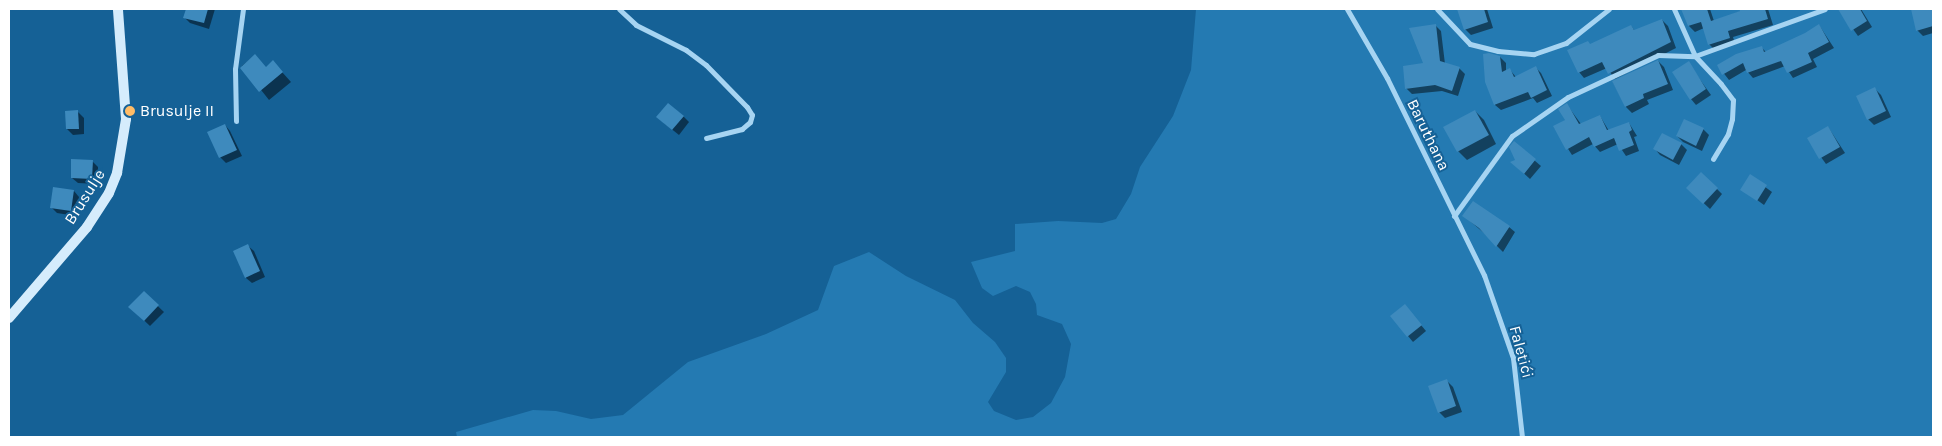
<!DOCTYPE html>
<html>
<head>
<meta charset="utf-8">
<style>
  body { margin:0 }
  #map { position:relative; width:1942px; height:446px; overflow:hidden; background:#156196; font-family:Karla,sans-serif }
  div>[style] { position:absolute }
  .green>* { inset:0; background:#247ab2 }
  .shadow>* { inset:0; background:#0007 }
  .building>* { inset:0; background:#3e8abd }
  .street>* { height:5px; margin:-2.5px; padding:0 2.5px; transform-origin:2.5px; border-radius:2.5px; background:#a6d4f2 }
  .secondary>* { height:10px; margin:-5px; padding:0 5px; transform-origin:5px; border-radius:5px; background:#d5ecfc }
  .dots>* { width:14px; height:14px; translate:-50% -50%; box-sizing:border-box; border:2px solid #156196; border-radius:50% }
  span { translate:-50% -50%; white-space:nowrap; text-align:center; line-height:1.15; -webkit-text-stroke:4px #156196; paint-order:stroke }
  .poi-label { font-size:16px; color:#fff }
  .left { translate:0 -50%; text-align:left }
  .street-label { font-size:16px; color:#fff }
  .frame { position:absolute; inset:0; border:10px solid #fff; pointer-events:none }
</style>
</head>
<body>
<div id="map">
  <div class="green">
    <div style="clip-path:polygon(1196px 9px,1933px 9px,1933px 437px,457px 437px,456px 432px,533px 410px,556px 411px,591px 419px,623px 415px,688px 362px,766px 334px,818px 310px,834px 266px,869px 252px,906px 276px,955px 300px,973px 323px,995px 342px,1006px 358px,1006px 372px,988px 402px,994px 411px,1016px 420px,1033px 417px,1051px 403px,1065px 377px,1071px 344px,1062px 324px,1037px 315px,1036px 304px,1030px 292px,1016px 286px,993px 296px,982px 288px,971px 262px,1015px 251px,1015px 224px,1058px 221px,1102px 223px,1116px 219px,1131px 194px,1140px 167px,1173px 116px,1191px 70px)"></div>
  </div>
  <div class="shadow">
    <div style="clip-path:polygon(187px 9px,215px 9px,209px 29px,190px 23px,185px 18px)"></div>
    <div style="clip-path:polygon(1458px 9px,1487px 9px,1493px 28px,1471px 35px,1465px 29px)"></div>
    <div style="clip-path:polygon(1687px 9px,1710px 9px,1714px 21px,1747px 9px,1768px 9px,1773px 25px,1733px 37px,1735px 44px,1715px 50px,1709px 44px,1704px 28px,1695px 32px,1689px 26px,1683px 10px)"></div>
    <div style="clip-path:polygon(1844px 9px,1861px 9px,1872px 27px,1858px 36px,1840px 11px)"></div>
    <div style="clip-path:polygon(1912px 9px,1933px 9px,1933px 33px,1923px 36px,1917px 30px)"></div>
    <div style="clip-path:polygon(1662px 20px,1668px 26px,1676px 48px,1615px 79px,1607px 68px,1584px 78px,1579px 72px,1591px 45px,1631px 26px,1635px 31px)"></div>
    <div style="clip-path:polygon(1819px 25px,1834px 48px,1813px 59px,1817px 67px,1793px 78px,1785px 66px,1753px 78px,1746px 70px,1729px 80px,1718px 66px,1762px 48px,1766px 52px,1806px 34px)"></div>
    <div style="clip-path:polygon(1436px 26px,1441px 31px,1445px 64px,1459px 68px,1465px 74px,1458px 96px,1442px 91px,1412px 94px,1406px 88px,1424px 64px)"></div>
    <div style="clip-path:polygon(255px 55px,266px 68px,273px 62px,291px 82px,269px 100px,242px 66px)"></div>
    <div style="clip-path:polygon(1500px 57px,1506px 63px,1506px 71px,1510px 70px,1516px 77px,1536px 68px,1541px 73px,1552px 96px,1537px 103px,1533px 98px,1501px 110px,1495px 105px)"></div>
    <div style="clip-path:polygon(1658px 61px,1664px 67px,1673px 90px,1647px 100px,1649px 104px,1632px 113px,1626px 107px,1613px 82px)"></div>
    <div style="clip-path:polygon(1688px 63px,1711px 95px,1696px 105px,1691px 99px)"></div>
    <div style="clip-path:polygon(1875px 89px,1881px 95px,1891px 117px,1874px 125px,1868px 119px)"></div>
    <div style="clip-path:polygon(1567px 105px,1581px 124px,1600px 116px,1609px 131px,1629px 123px,1637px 136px,1634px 137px,1639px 151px,1626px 156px,1618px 144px,1600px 152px,1593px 144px,1572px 155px,1554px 127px,1566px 120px)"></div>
    <div style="clip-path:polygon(1475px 111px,1484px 120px,1496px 144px,1467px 160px,1458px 151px)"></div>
    <div style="clip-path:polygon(78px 112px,84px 118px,84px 134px,73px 135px,67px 129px)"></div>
    <div style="clip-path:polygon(683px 116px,689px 122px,679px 135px,664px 123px)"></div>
    <div style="clip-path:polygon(225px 125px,230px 131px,242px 156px,226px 163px,220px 157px)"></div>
    <div style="clip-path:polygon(1828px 127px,1845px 153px,1826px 164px,1808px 139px)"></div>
    <div style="clip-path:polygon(1703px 129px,1709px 135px,1702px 151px,1683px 142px,1677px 136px)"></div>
    <div style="clip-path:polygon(1514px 143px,1541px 166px,1530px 179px,1518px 168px)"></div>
    <div style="clip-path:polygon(1681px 144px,1687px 150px,1679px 165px,1660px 155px,1655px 149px)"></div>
    <div style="clip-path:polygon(92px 161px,98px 167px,98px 184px,78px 183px,72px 178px)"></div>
    <div style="clip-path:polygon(1750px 176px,1772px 192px,1764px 205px,1742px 189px)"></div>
    <div style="clip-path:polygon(1717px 189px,1722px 194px,1710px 209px,1694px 194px)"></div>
    <div style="clip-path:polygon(74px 191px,79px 197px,76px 216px,57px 213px,51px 207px)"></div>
    <div style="clip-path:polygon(1464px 216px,1509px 227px,1515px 232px,1503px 252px,1484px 233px)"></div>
    <div style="clip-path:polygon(248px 246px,254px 251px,265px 277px,252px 283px,246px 278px)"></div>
    <div style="clip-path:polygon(144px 293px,164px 312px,150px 326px,130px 307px)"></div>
    <div style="clip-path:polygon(1410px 312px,1426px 331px,1413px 342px,1408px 336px)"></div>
    <div style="clip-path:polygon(1447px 381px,1453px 387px,1462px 412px,1445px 418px,1439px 412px)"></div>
  </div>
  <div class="building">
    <div style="clip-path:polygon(186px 9px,208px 9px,204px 23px,183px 18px)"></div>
    <div style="clip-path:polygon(1457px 9px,1484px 9px,1488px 22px,1464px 30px)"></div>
    <div style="clip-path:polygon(1681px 9px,1707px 9px,1711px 21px,1740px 11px,1739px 9px,1765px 9px,1768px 19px,1728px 31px,1730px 38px,1708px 45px,1701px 22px,1688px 26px)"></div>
    <div style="clip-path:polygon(1838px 9px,1860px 9px,1867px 21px,1851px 31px)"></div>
    <div style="clip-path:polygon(1911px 9px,1933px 9px,1933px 26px,1916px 31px)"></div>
    <div style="clip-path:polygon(1662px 19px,1671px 42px,1608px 74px,1602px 62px,1578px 73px,1567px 50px,1588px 41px,1590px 44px,1631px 25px,1634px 30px)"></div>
    <div style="clip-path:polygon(1436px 24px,1440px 61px,1460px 67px,1452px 91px,1435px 85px,1405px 89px,1403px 66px,1423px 63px,1409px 28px)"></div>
    <div style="clip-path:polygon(1819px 24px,1829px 42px,1808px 53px,1812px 62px,1787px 73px,1781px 61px,1747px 73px,1743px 63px,1722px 75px,1717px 65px,1736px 54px,1762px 46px,1764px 52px,1805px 33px)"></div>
    <div style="clip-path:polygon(1489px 53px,1500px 56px,1502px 72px,1510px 68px,1514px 77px,1536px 66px,1547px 90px,1531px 98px,1528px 92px,1494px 105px,1485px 82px,1483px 54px)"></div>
    <div style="clip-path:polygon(255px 54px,266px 67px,273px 60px,283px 72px,259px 92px,240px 68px)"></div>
    <div style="clip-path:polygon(1658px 60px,1668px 84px,1643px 94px,1644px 98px,1625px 107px,1612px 81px)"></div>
    <div style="clip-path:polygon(1689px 61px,1706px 89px,1690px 100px,1672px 72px)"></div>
    <div style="clip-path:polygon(1875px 87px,1886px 111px,1867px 120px,1856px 96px)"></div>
    <div style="clip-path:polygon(668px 103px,684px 116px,672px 130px,656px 117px)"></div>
    <div style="clip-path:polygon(1567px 103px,1579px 124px,1600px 115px,1607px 130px,1629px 122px,1632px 130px,1629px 132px,1634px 145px,1619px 151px,1614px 138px,1594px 147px,1589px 137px,1566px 150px,1553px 126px,1565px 120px,1558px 109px)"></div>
    <div style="clip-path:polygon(78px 110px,79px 129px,66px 129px,65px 111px)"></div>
    <div style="clip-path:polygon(1475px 110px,1489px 135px,1457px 152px,1443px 127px)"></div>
    <div style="clip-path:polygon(1684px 119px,1704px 128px,1696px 146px,1676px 136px)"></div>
    <div style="clip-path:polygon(225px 124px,237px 150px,219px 158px,207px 132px)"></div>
    <div style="clip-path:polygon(1828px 126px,1840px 147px,1819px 159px,1807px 138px)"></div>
    <div style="clip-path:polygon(1662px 133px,1682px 143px,1673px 160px,1653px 149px)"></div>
    <div style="clip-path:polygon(1514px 141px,1536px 159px,1524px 174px,1510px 162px,1515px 160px,1509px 147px)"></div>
    <div style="clip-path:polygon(71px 159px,93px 160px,92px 179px,71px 178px)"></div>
    <div style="clip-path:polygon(1701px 172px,1718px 188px,1703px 204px,1686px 188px)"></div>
    <div style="clip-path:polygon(1750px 174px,1767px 185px,1757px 201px,1740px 190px)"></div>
    <div style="clip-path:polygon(53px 187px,74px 190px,71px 211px,50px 208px)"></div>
    <div style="clip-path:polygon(1473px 201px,1510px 226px,1496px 247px,1479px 228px,1462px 216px)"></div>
    <div style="clip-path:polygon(248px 244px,260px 271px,245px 278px,233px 251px)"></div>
    <div style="clip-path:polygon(144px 291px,159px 305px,144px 321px,128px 307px)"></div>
    <div style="clip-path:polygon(1405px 304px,1422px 325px,1407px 337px,1390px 316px)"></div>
    <div style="clip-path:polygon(1447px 379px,1456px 406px,1438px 413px,1428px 386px)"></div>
  </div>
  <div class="street">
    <div style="left:619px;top:9px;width:23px;rotate:43deg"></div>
    <div style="left:636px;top:25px;width:56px;rotate:26.6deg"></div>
    <div style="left:686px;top:50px;width:25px;rotate:37deg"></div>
    <div style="left:706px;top:65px;width:59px;rotate:45.7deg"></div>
    <div style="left:747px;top:107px;width:9px;rotate:58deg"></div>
    <div style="left:752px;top:115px;width:7px;rotate:106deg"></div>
    <div style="left:750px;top:122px;width:11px;rotate:139deg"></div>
    <div style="left:742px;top:129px;width:37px;rotate:166deg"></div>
    <div style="left:1347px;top:9px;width:80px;rotate:59.9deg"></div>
    <div style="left:1387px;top:78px;width:220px;rotate:63.8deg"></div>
    <div style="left:1484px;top:275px;width:88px;rotate:70.7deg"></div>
    <div style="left:1513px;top:358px;width:80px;rotate:83.5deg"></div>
    <div style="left:1437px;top:9px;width:48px;rotate:46.7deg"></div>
    <div style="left:1470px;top:44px;width:29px;rotate:14deg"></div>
    <div style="left:1498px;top:51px;width:36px;rotate:5deg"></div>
    <div style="left:1534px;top:54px;width:34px;rotate:-19deg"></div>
    <div style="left:1566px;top:43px;width:55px;rotate:-38.3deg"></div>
    <div style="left:1674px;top:9px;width:51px;rotate:65.9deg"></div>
    <div style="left:1695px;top:56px;width:38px;rotate:47deg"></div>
    <div style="left:1721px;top:84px;width:20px;rotate:53deg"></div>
    <div style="left:1733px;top:100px;width:19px;rotate:93deg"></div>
    <div style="left:1732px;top:119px;width:16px;rotate:105deg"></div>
    <div style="left:1728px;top:134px;width:29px;rotate:121deg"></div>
    <div style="left:236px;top:121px;width:52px;rotate:-91.1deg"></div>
    <div style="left:235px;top:69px;width:61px;rotate:-82.4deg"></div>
    <div style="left:1454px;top:216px;width:99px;rotate:-54.1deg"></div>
    <div style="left:1512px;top:136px;width:68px;rotate:-34.9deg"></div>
    <div style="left:1568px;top:97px;width:99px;rotate:-25deg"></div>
    <div style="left:1658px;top:55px;width:37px;rotate:2deg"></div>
    <div style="left:1695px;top:56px;width:138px;rotate:-19.9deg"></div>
  </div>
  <div class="secondary">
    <div style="left:9px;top:318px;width:120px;rotate:-49.4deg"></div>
    <div style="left:87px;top:227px;width:40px;rotate:-57.1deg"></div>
    <div style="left:109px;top:193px;width:22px;rotate:-68deg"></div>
    <div style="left:117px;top:173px;width:55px;rotate:-80.5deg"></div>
    <div style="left:126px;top:119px;width:110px;rotate:-94.2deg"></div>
  </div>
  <div class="dots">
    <div style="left:130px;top:111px;background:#ffbc67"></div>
  </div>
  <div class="poi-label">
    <span class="left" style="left:140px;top:111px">Brusulje II</span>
  </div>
  <div class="street-label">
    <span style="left:1428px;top:135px;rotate:64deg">Baruthana</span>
    <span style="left:85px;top:197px;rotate:-58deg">Brusulje</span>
    <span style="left:1521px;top:352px;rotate:75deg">Faletići</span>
  </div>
  <div class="frame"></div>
</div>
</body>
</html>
